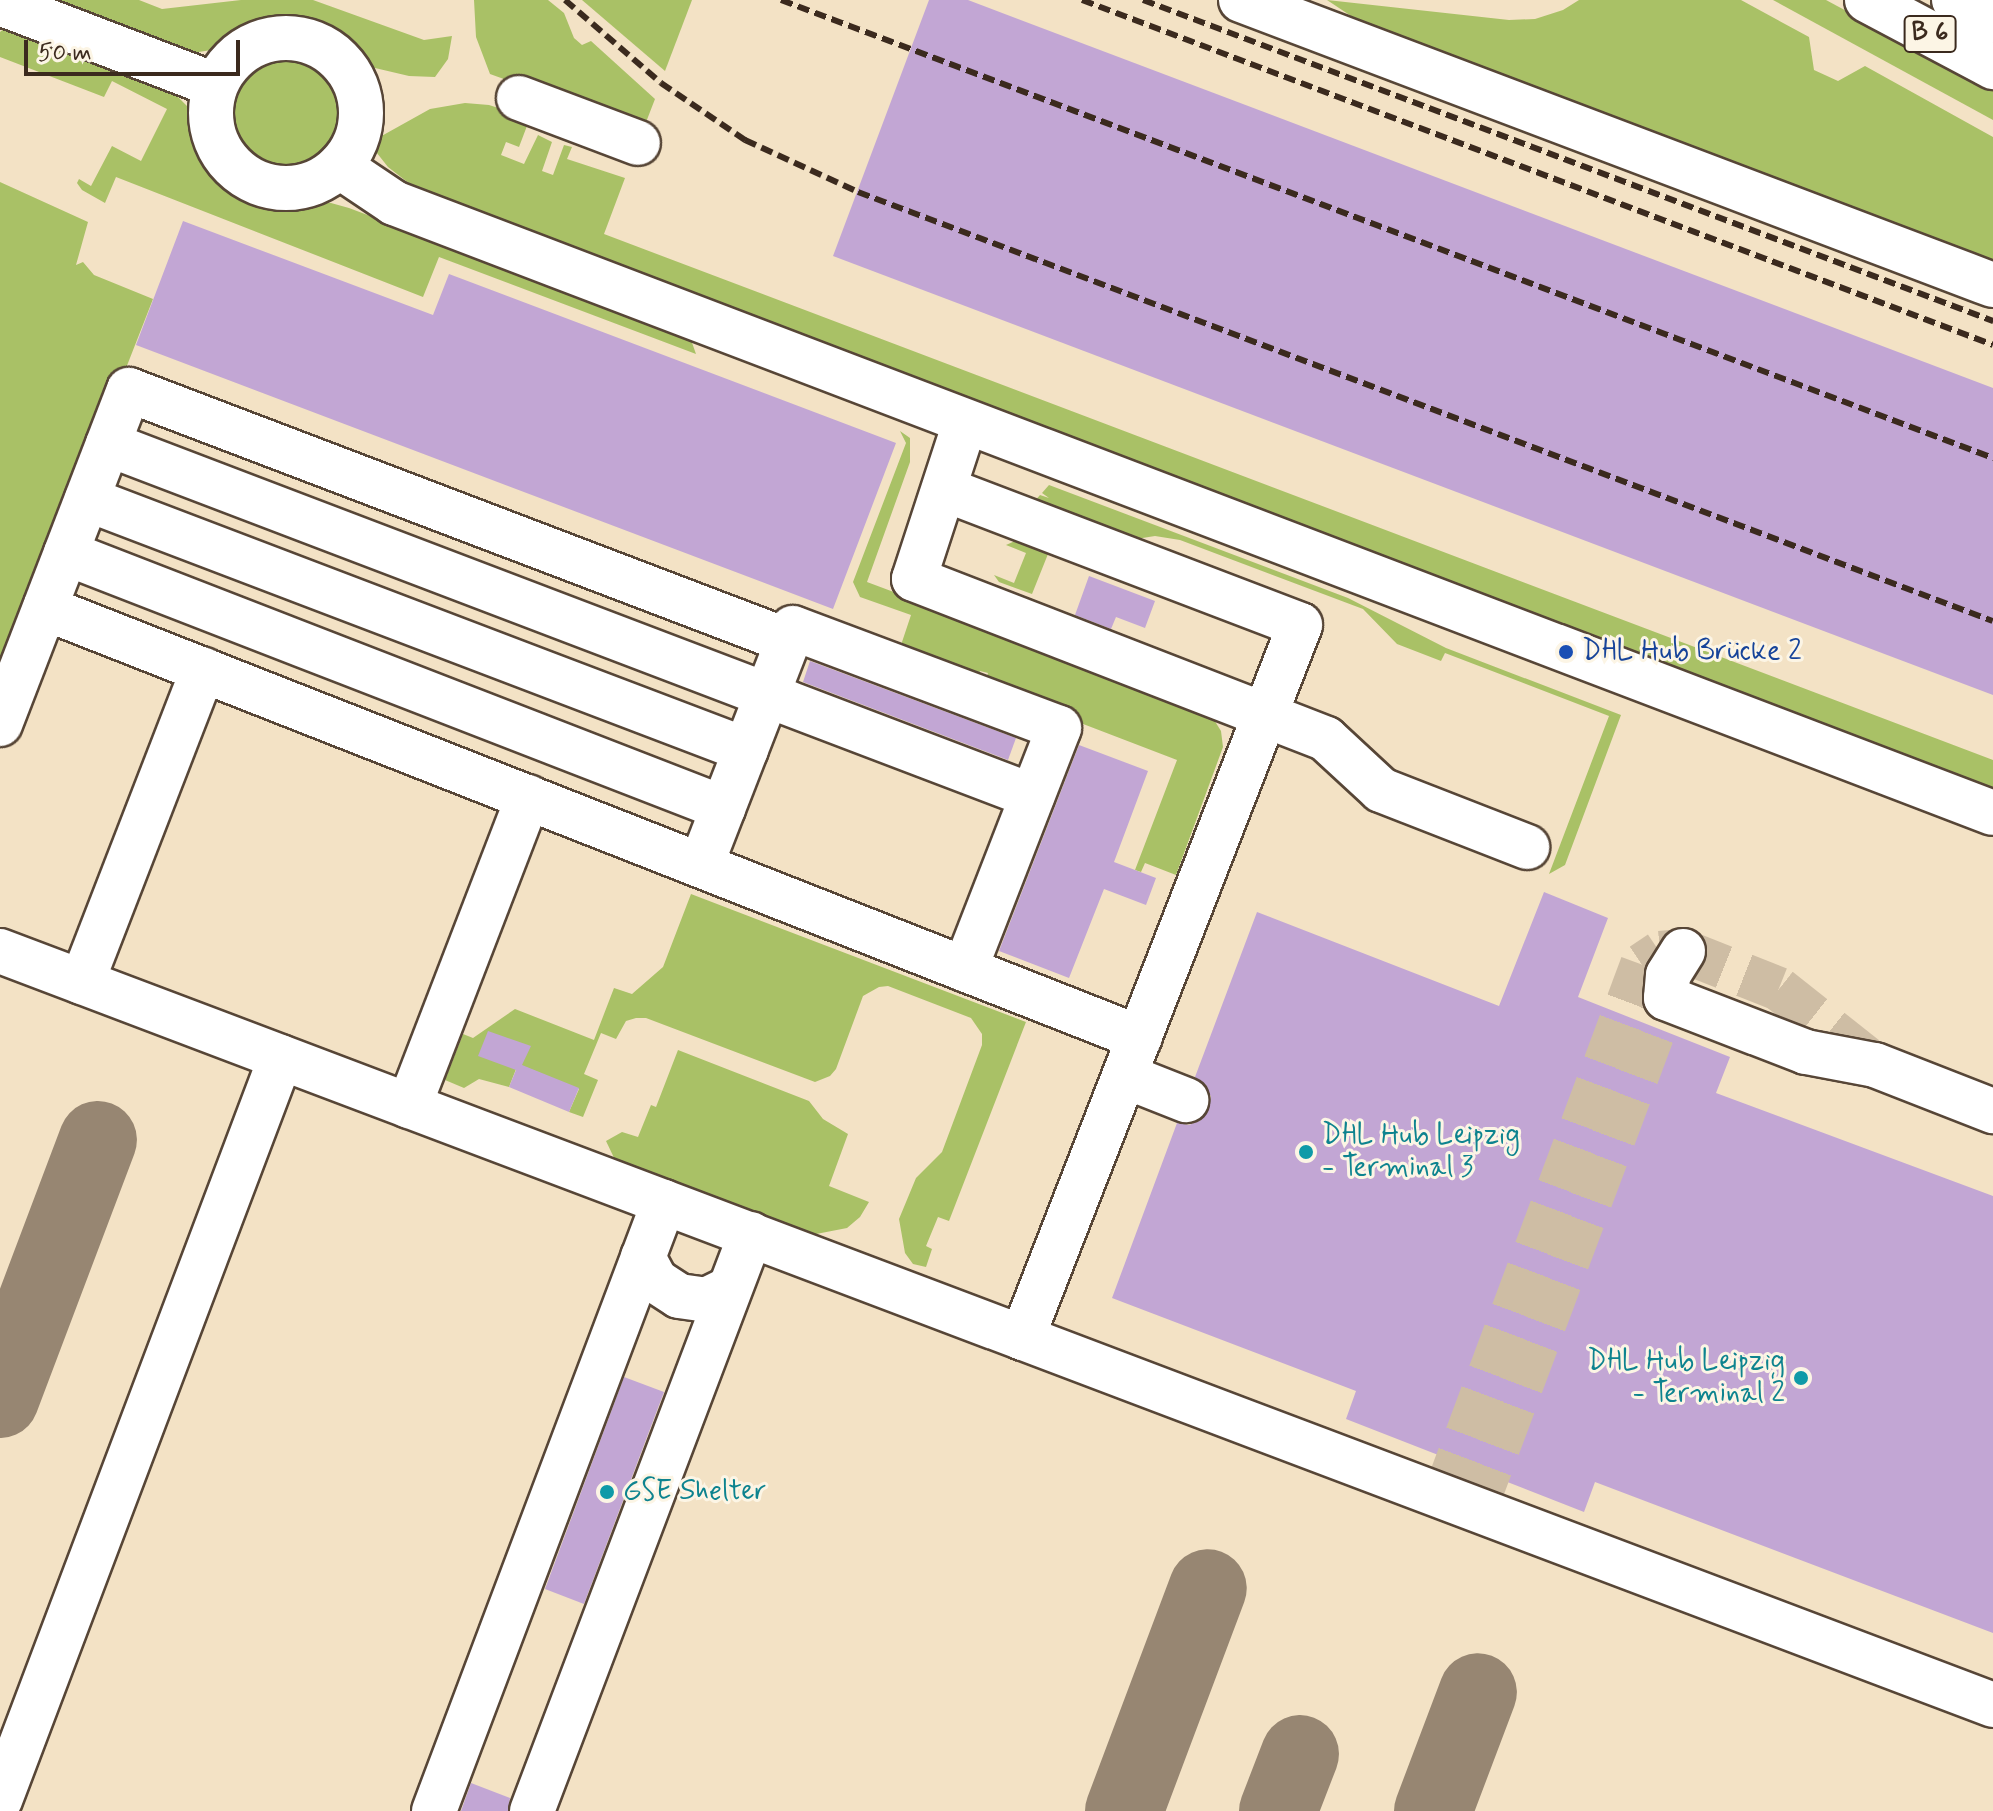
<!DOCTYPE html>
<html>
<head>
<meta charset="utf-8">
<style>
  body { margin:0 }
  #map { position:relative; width:1993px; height:1811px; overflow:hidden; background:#f3e2c5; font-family:Mynerve,sans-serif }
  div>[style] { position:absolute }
  .green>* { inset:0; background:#a9c166 }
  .round { border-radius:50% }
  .taxiway>* { height:78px; margin:-39px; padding:0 39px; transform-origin:39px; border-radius:39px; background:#978672 }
  .building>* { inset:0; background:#c2a6d4 }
  .minor-tunnel>* { height:44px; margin-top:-22px; transform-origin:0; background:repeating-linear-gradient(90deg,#cebda4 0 44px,transparent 0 66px) }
  .roads { filter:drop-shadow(2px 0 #574637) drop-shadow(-2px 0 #574637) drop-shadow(0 2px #574637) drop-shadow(0 -2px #574637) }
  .minor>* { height:44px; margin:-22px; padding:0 22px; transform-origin:22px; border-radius:22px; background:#fff }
  .minor>.ring { margin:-22px; padding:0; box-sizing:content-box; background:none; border:44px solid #fff; border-radius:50% }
  .major>* { height:44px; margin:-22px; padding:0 22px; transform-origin:22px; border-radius:22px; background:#fff }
  .rail>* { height:6px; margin-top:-3px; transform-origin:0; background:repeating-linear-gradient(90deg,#3b2a1e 0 12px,transparent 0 18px) }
  .dots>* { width:22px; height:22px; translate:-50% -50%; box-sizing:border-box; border:4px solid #fcf5e5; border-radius:50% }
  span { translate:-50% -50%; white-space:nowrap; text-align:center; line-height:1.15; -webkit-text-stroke:6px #fcf5e5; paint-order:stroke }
  .shield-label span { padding:2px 6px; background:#fcf5e5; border:2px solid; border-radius:6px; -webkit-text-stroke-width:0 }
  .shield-label { font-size:26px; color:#3b2a1e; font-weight:700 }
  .transit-label { font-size:28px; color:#164399 }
  .left { translate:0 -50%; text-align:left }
  .culture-label { font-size:28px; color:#0d838f }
  .right { translate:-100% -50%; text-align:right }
  .scale { position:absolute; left:24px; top:40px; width:216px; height:36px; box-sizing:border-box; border:4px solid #3b2a1e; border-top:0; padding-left:10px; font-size:24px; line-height:28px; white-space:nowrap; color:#3b2a1e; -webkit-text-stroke:6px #fcf5e5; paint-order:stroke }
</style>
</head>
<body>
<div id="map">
  <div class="green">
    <div style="clip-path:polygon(35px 0,139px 0,162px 9px,241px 0,313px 0,424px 40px,452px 36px,448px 59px,435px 77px,409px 76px,358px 64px,339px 44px,301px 28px,271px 29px,231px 47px,192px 53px)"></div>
    <div style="clip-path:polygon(474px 0,548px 0,564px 13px,574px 38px,582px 45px,591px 41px,655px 99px,643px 130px,490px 74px,476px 37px)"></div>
    <div style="clip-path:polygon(582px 0,692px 0,665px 71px)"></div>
    <div style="clip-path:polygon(1327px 0,1509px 20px,1535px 19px,1563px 10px,1579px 0,1741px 0,1809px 37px,1814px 70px,1838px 81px,1865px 66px,1993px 137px,1993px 280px,1469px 76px,1463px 60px,1351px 16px)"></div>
    <div style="clip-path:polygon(1773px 0,1826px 0,1993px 90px,1993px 120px)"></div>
    <div style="clip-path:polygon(10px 24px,142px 76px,178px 97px,188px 107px,210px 156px,245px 189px,266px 198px,331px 203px,349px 208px,690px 337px,696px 354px,439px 257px,423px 297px,116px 177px,105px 203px,82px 190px,77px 183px,79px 179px,91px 186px,112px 146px,141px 161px,167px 109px,112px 81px,104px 97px,0 57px,0 32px)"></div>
    <div class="round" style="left:233px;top:59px;width:108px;height:108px"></div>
    <div style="clip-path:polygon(465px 103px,489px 105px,530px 118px,519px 147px,506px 142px,501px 155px,524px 164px,538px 135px,552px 142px,542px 171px,553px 175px,564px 145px,572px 147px,567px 159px,625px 178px,604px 234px,1993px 760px,1993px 788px,419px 191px,388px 167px,369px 143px,430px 109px)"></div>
    <div style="clip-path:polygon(0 182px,88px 222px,76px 265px,83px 262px,94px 275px,153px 299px,0 691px)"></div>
    <div style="clip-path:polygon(900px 431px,910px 438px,910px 462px,867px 582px,1180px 699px,1211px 715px,1221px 731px,1223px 747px,1176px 875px,1145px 863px,1141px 872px,1135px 870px,1177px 760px,984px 686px,988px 673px,980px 671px,975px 683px,898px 654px,911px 615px,860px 597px,853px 582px,906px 443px)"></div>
    <div style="clip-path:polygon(1049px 485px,1348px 598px,1446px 648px,1621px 715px,1565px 865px,1549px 874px,1609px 716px,1445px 653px,1441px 661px,1397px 644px,1363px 609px,1180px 540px,1155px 536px,1130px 540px,1034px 502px,1040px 495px,1049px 498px,1042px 493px)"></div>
    <div style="clip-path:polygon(1015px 541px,1048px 554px,1032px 594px,999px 582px,994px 575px,1014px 583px,1026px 553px,1006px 545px)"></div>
    <div style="clip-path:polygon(691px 894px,1026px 1022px,949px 1221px,938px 1217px,926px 1246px,932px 1249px,926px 1267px,913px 1264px,905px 1253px,899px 1219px,916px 1178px,942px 1152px,982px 1045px,982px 1034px,971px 1018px,888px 986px,879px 987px,863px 996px,836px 1069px,830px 1076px,815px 1082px,646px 1018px,636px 1018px,626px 1021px,616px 1039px,601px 1033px,584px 1074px,598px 1080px,583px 1117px,569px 1112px,579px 1089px,518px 1064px,509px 1087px,479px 1079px,464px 1088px,445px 1080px,463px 1034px,473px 1038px,515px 1009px,594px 1040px,614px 988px,632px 994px,663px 967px)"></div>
    <div style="clip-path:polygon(678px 1050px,809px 1101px,823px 1119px,848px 1134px,829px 1186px,869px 1202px,860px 1217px,847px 1228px,811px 1235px,616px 1162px,606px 1141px,622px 1132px,638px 1137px,651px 1105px,656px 1107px)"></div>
  </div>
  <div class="taxiway">
    <div style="left:0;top:1399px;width:277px;rotate:-69.3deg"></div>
    <div style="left:1124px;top:1811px;width:238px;rotate:-69.4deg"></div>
    <div style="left:1278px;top:1811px;width:61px;rotate:-68.9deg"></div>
    <div style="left:1433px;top:1811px;width:127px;rotate:-69.3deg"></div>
  </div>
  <div class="building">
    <div style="clip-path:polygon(929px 0,968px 0,1993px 388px,1993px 695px,833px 256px)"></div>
    <div style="clip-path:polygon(183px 221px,433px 315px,449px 274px,896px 443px,833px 609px,136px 345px)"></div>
    <div style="clip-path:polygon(1089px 576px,1155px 601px,1145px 628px,1116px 617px,1111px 629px,1075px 615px)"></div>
    <div style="clip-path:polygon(810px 661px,1016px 738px,1008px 760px,803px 682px)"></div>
    <div style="clip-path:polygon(1079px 745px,1148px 771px,1114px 862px,1156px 878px,1146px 905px,1104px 889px,1069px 978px,999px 951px)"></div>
    <div style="clip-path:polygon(1544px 892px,1608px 918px,1578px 997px,1730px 1057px,1716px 1093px,1993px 1196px,1993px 1633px,1595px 1482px,1584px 1512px,1346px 1419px,1356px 1391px,1112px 1298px,1177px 1123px,1189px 1125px,1201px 1120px,1209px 1108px,1211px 1097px,1206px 1085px,1195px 1077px,1257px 912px,1499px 1006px)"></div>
    <div style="clip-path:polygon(488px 1031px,531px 1046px,522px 1065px,579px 1088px,569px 1112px,509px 1087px,516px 1070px,478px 1056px)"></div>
    <div style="clip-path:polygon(624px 1377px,664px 1392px,584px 1604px,545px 1589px)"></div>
    <div style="clip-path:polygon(471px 1783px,510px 1798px,508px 1811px,461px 1811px)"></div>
  </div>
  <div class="minor-tunnel">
    <div style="left:1444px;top:1497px;width:568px;rotate:-69.59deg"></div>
    <div style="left:1642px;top:965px;width:22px;rotate:-34deg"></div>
    <div style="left:1660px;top:953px;width:23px;rotate:-5deg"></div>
    <div style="left:1683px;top:951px;width:103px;rotate:21.6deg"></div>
    <div style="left:1779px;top:989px;width:122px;rotate:38.4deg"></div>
    <div style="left:1475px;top:1509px;width:546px;rotate:-69.51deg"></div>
  </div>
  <div class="roads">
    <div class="minor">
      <div style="left:1241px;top:0;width:804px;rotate:20.76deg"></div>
      <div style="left:0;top:3px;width:230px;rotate:20.9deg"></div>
      <div class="ring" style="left:211px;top:38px;width:106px;height:106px"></div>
      <div style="left:519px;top:98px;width:127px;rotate:20.7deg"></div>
      <div style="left:339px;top:166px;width:66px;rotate:33.9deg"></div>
      <div style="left:394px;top:203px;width:1711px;rotate:20.88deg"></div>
      <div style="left:965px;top:423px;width:164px;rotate:108.1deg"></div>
      <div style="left:914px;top:579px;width:442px;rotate:21.2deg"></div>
      <div style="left:1326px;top:739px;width:75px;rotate:42.8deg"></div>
      <div style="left:1381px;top:790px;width:157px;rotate:21.3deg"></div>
      <div style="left:108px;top:444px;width:989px;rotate:20.85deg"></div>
      <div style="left:944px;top:489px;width:381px;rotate:20.9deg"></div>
      <div style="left:1300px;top:625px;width:765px;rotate:111.3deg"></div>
      <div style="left:87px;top:499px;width:705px;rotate:20.85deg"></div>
      <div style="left:66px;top:553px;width:705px;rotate:21.21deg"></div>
      <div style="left:45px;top:608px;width:1176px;rotate:21.44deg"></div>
      <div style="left:0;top:724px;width:358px;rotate:-68.9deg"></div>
      <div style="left:129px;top:390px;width:705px;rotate:20.85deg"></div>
      <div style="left:701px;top:865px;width:254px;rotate:-68.8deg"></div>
      <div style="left:793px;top:628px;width:284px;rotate:20.6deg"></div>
      <div style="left:1059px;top:728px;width:259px;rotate:111.3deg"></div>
      <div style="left:0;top:951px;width:2131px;rotate:20.72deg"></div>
      <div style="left:1683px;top:951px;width:28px;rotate:122deg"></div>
      <div style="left:1668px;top:975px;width:23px;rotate:95deg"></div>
      <div style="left:1666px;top:998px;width:150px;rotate:21.1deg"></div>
      <div style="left:1806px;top:1052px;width:70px;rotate:10.7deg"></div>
      <div style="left:1875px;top:1065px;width:127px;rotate:21.3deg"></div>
      <div style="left:82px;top:982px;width:335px;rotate:-68.8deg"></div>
      <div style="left:1125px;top:1076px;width:66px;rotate:21.5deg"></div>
      <div style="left:409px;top:1106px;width:331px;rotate:-68.9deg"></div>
      <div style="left:643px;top:1257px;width:27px;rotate:62deg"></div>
      <div style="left:656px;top:1281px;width:27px;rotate:33deg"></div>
      <div style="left:679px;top:1296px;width:27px;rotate:8deg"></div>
      <div style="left:706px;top:1300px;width:25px;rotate:-26deg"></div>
      <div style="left:0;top:1800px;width:794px;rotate:-69.28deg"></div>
      <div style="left:434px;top:1811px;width:651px;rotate:-69.31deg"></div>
      <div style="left:532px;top:1811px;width:617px;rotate:-69.22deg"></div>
    </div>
    <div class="major">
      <div style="left:1867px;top:0;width:143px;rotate:28deg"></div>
      <div style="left:1954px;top:0;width:44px;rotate:27.1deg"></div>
    </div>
  </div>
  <div class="rail">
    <div style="left:565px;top:0;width:127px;rotate:40.8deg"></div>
    <div style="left:661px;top:83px;width:102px;rotate:34.2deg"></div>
    <div style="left:745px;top:140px;width:124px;rotate:24.7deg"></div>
    <div style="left:858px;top:192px;width:1213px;rotate:20.71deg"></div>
    <div style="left:781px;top:0;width:1296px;rotate:20.7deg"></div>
    <div style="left:1082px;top:0;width:974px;rotate:20.74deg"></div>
    <div style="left:1143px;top:0;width:909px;rotate:20.69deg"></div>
  </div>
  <div class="dots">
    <div style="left:1566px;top:652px;background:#1a4fb4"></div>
    <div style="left:1306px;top:1152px;background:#0f9aa8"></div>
    <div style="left:1801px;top:1378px;background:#0f9aa8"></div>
    <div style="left:607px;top:1492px;background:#0f9aa8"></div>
  </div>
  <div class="shield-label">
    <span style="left:1930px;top:34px">B 6</span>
  </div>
  <div class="transit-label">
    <span class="left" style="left:1582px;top:652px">DHL Hub Brücke 2</span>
  </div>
  <div class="culture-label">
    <span class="left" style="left:1322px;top:1152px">DHL Hub Leipzig<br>- Terminal 3</span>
    <span class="right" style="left:1785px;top:1378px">DHL Hub Leipzig<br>- Terminal 2</span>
    <span class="left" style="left:623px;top:1492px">GSE Shelter</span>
  </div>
  <div class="scale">50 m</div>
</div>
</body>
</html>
